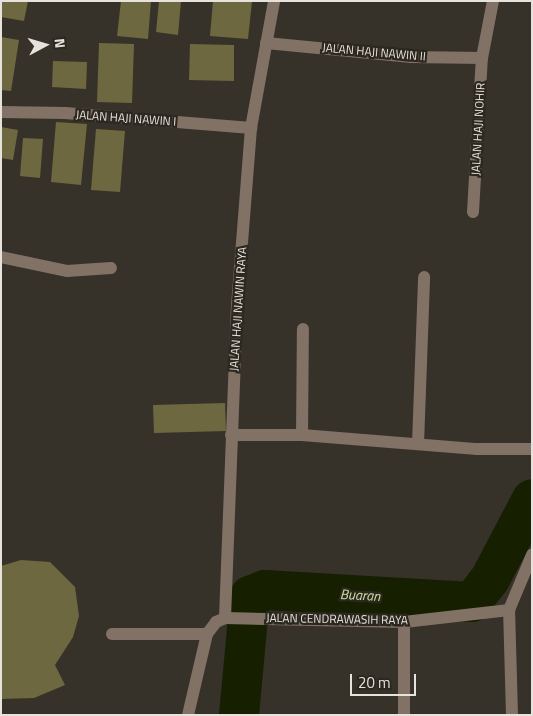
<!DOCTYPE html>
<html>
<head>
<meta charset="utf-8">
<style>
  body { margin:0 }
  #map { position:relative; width:533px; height:716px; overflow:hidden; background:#373229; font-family:"Titillium Web",sans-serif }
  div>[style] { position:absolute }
  .river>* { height:40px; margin:-20px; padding:0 20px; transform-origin:20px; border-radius:20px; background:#162000 }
  .building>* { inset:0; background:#6d683f }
  .minor>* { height:12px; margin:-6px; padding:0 6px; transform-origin:6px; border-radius:6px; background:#827266 }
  span { translate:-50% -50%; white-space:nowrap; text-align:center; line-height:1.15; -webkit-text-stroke:4.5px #2c2820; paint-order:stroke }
  .street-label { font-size:12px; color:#e6e3dd }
  .water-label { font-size:14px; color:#cbe2a0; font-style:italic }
  .frame { position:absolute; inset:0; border:2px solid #e6e3dd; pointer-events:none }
  .north { position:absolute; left:20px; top:20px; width:50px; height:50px; -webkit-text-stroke:4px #2c2820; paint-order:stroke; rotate:84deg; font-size:14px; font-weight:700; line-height:20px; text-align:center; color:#e6e3dd }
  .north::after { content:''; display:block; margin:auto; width:18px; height:22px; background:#e6e3dd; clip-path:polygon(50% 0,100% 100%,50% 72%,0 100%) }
  .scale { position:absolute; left:350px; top:674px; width:66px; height:22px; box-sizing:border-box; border:2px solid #e6e3dd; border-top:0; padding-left:6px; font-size:15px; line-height:18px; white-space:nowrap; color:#e6e3dd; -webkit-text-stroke:4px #2c2820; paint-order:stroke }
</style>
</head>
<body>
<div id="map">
  <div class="river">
    <div style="left:239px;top:715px;width:120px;rotate:-84.7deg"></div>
    <div style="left:250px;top:596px;width:16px;rotate:-22deg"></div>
    <div style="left:265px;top:590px;width:207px;rotate:3.3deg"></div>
    <div style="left:472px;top:602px;width:29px;rotate:-52deg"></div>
    <div style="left:490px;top:579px;width:90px;rotate:-62.3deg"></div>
  </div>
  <div class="building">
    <div style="clip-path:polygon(1px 1px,28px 1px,24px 21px,1px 17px)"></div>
    <div style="clip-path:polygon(121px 1px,151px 1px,148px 39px,117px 36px)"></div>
    <div style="clip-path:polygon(159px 1px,181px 1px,178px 35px,156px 32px)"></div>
    <div style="clip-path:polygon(213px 1px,252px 1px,248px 39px,210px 36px)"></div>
    <div style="clip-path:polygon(1px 37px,19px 40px,11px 91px,1px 90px)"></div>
    <div style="clip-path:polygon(99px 43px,134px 44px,132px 103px,97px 102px)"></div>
    <div style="clip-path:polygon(190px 44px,234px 45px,234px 81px,189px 80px)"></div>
    <div style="clip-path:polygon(53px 61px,87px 62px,86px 89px,52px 87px)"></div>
    <div style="clip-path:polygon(56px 122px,87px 124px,81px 185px,51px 182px)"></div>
    <div style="clip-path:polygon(1px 127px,18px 130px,13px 160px,1px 158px)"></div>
    <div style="clip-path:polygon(96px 129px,125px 131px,120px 192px,91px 190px)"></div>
    <div style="clip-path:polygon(23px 138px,43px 139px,40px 178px,20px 176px)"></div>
    <div style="clip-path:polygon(225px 403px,226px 431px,154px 433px,153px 405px)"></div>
    <div style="clip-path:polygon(21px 560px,50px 562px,75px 587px,79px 616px,73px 637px,55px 665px,65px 685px,34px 698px,1px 699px,1px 566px)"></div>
  </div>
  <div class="minor">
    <div style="left:266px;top:43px;width:146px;rotate:5.5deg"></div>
    <div style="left:411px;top:57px;width:71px;rotate:0.8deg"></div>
    <div style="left:1px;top:112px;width:64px;rotate:0.9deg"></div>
    <div style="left:65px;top:113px;width:187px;rotate:4.6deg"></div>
    <div style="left:473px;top:212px;width:154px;rotate:-86.7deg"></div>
    <div style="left:482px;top:58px;width:58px;rotate:-79.1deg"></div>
    <div style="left:1px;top:257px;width:67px;rotate:12deg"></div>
    <div style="left:67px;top:271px;width:44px;rotate:-3.9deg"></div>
    <div style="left:231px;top:435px;width:71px"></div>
    <div style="left:302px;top:435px;width:176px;rotate:4.6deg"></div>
    <div style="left:477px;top:449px;width:55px"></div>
    <div style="left:302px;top:435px;width:106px;rotate:-89.5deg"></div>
    <div style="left:418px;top:444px;width:167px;rotate:-87.9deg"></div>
    <div style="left:225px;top:618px;width:312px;rotate:-87.8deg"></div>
    <div style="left:237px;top:306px;width:179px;rotate:-85.5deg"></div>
    <div style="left:251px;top:128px;width:129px;rotate:-79.7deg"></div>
    <div style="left:112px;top:634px;width:95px"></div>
    <div style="left:188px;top:715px;width:83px;rotate:-76.8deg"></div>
    <div style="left:207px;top:634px;width:15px;rotate:-53deg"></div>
    <div style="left:216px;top:622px;width:10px;rotate:-24deg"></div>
    <div style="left:225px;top:618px;width:179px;rotate:1.3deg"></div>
    <div style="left:404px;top:622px;width:106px;rotate:-6.5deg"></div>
    <div style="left:404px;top:715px;width:93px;rotate:-90deg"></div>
    <div style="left:512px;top:715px;width:105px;rotate:-91.6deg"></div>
    <div style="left:509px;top:610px;width:60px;rotate:-67.3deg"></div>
  </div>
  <div class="street-label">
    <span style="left:374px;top:52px;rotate:5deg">JALAN HAJI NAWIN II</span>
    <span style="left:126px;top:118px;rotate:4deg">JALAN HAJI NAWIN I</span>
    <span style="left:478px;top:129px;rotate:-87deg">JALAN HAJI NOHIR</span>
    <span style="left:238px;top:309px;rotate:-86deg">JALAN HAJI NAWIN RAYA</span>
    <span style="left:337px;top:619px;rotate:1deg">JALAN CENDRAWASIH RAYA</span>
  </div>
  <div class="water-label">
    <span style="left:360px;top:595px;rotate:3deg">Buaran</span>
  </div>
  <div class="frame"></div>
  <div class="north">N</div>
  <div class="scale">20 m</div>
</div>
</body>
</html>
